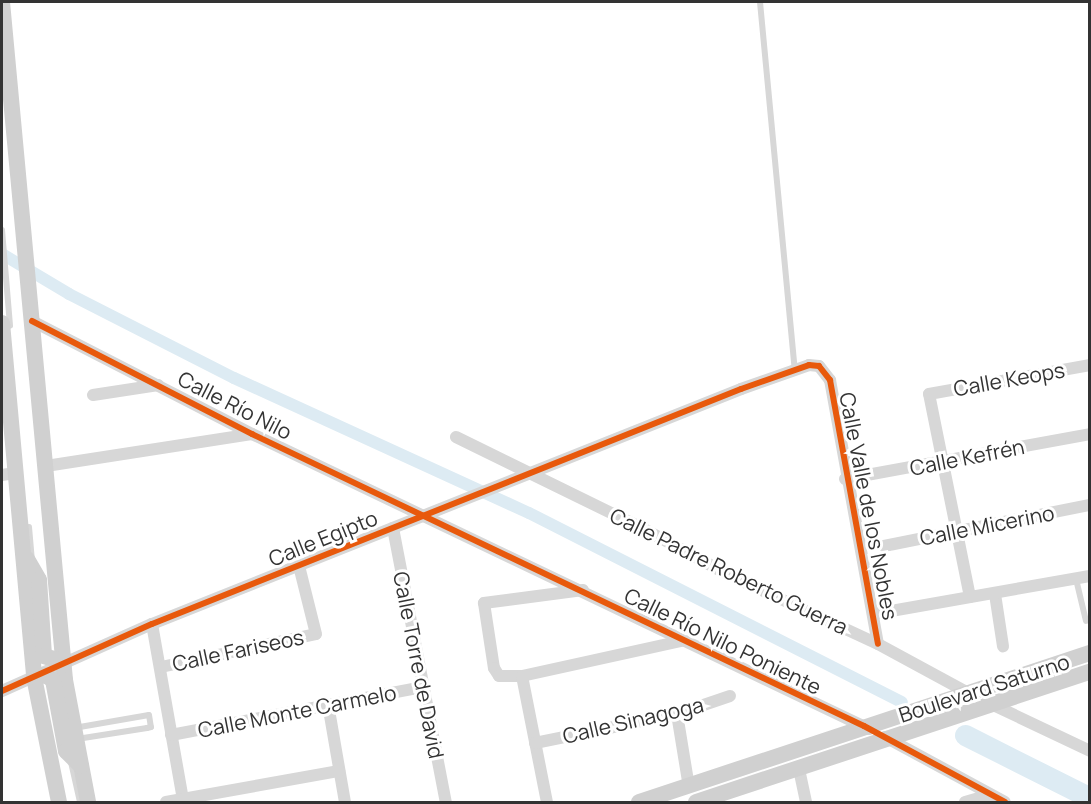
<!DOCTYPE html>
<html>
<head>
<meta charset="utf-8">
<style>
  body { margin:0 }
  #map { position:relative; width:1091px; height:804px; overflow:hidden; background:#fff; font-family:Manrope,sans-serif }
  div>[style] { position:absolute }
  .canal>* { height:12px; margin:-6px; padding:0 6px; transform-origin:6px; border-radius:6px; background:#ddebf3 }
  .river>* { height:21px; margin:-10.5px; padding:0 10.5px; transform-origin:10.5px; border-radius:10.5px; background:#ddebf3 }
  .lane>* { height:6px; margin:-3px; padding:0 3px; transform-origin:3px; border-radius:3px; background:#d7d7d7 }
  .street>* { height:12px; margin:-6px; padding:0 6px; transform-origin:6px; border-radius:6px; background:#d7d7d7 }
  .secondary>* { height:16px; margin:-8px; padding:0 8px; transform-origin:8px; border-radius:8px; background:#d0d0d0 }
  .cycleway>* { height:6px; margin:-3px; padding:0 3px; transform-origin:3px; border-radius:3px; background:#e8590c }
  span { translate:-50% -50%; white-space:nowrap; text-align:center; line-height:1.15; -webkit-text-stroke:6px #fff; paint-order:stroke }
  .street-label { font-size:21px; color:#333 }
  .frame { position:absolute; inset:0; border:3px solid #333; pointer-events:none }
</style>
</head>
<body>
<div id="map">
  <div class="canal">
    <div style="left:2px;top:254px;width:78px;rotate:30.8deg"></div>
    <div style="left:69px;top:294px;width:185px;rotate:27deg"></div>
    <div style="left:234px;top:378px;width:324px;rotate:24.6deg"></div>
    <div style="left:529px;top:513px;width:418px;rotate:26.9deg"></div>
  </div>
  <div class="river">
    <div style="left:965px;top:735px;width:140px;rotate:26.7deg"></div>
  </div>
  <div class="lane">
    <div style="left:760px;top:2px;width:369px;rotate:84.6deg"></div>
    <div style="left:2px;top:230px;width:96px;rotate:85.2deg"></div>
    <div style="left:29px;top:527px;width:32px;rotate:85deg"></div>
    <div style="left:1076px;top:579px;width:43px;rotate:76.6deg"></div>
    <div style="left:74px;top:728px;width:76px;rotate:-9.8deg"></div>
    <div style="left:149px;top:715px;width:12px;rotate:81deg"></div>
    <div style="left:151px;top:727px;width:4px;rotate:166deg"></div>
    <div style="left:147px;top:728px;width:71px;rotate:171.1deg"></div>
    <div style="left:71px;top:762px;width:41px;rotate:77.3deg"></div>
  </div>
  <div class="street">
    <div style="left:32px;top:321px;width:247px;rotate:27.2deg"></div>
    <div style="left:252px;top:434px;width:684px;rotate:25.55deg"></div>
    <div style="left:93px;top:395px;width:66px;rotate:-8.7deg"></div>
    <div style="left:456px;top:437px;width:209px;rotate:26.1deg"></div>
    <div style="left:644px;top:529px;width:94px;rotate:28.5deg"></div>
    <div style="left:727px;top:574px;width:166px;rotate:24.9deg"></div>
    <div style="left:878px;top:644px;width:107px;rotate:28.5deg"></div>
    <div style="left:46px;top:466px;width:208px;rotate:-8.8deg"></div>
    <div style="left:2px;top:475px;width:13px;rotate:-9deg"></div>
    <div style="left:845px;top:479px;width:249px;rotate:-10.4deg"></div>
    <div style="left:393px;top:528px;width:279px;rotate:79.1deg"></div>
    <div style="left:884px;top:546px;width:210px;rotate:-11.3deg"></div>
    <div style="left:583px;top:590px;width:100px;rotate:172.5deg"></div>
    <div style="left:484px;top:603px;width:66px;rotate:81.3deg"></div>
    <div style="left:494px;top:668px;width:9px;rotate:58deg"></div>
    <div style="left:499px;top:676px;width:23px"></div>
    <div style="left:522px;top:676px;width:163px;rotate:-12.4deg"></div>
    <div style="left:995px;top:594px;width:53px;rotate:81.3deg"></div>
    <div style="left:970px;top:597px;width:207px;rotate:-101.4deg"></div>
    <div style="left:929px;top:394px;width:164px;rotate:-10.2deg"></div>
    <div style="left:874px;top:614px;width:219px;rotate:-10deg"></div>
    <div style="left:152px;top:624px;width:178px;rotate:80deg"></div>
    <div style="left:161px;top:667px;width:158px;rotate:-12deg"></div>
    <div style="left:316px;top:634px;width:70px;rotate:-104deg"></div>
    <div style="left:522px;top:676px;width:128px;rotate:78.8deg"></div>
    <div style="left:2px;top:691px;width:164px;rotate:-24.1deg"></div>
    <div style="left:152px;top:624px;width:634px;rotate:-21.75deg"></div>
    <div style="left:741px;top:389px;width:72px;rotate:-19.4deg"></div>
    <div style="left:809px;top:365px;width:10px;rotate:6deg"></div>
    <div style="left:819px;top:366px;width:18px;rotate:52deg"></div>
    <div style="left:830px;top:380px;width:268px;rotate:79.7deg"></div>
    <div style="left:987px;top:702px;width:114px;rotate:25.4deg"></div>
    <div style="left:328px;top:704px;width:99px;rotate:80.2deg"></div>
    <div style="left:677px;top:714px;width:74px;rotate:80.7deg"></div>
    <div style="left:171px;top:735px;width:257px;rotate:-10.8deg"></div>
    <div style="left:885px;top:737px;width:136px;rotate:28.4deg"></div>
    <div style="left:535px;top:743px;width:145px;rotate:-11.5deg"></div>
    <div style="left:677px;top:714px;width:56px;rotate:-18.8deg"></div>
    <div style="left:799px;top:769px;width:34px;rotate:78deg"></div>
    <div style="left:166px;top:802px;width:176px;rotate:-10.2deg"></div>
    <div style="left:965px;top:802px;width:26px;rotate:-16deg"></div>
  </div>
  <div class="secondary">
    <div style="left:2px;top:2px;width:681px;rotate:84.69deg"></div>
    <div style="left:65px;top:680px;width:124px;rotate:79.3deg"></div>
    <div style="left:2px;top:323px;width:355px;rotate:84.8deg"></div>
    <div style="left:34px;top:677px;width:127px;rotate:78.7deg"></div>
    <div style="left:27px;top:559px;width:24px;rotate:60deg"></div>
    <div style="left:39px;top:580px;width:76px;rotate:86.2deg"></div>
    <div style="left:44px;top:656px;width:21px;rotate:17deg"></div>
    <div style="left:34px;top:677px;width:11px;rotate:-10deg"></div>
    <div style="left:45px;top:675px;width:9px;rotate:32deg"></div>
    <div style="left:53px;top:680px;width:72px;rotate:79.6deg"></div>
    <div style="left:66px;top:751px;width:21px;rotate:45deg"></div>
    <div style="left:639px;top:802px;width:475px;rotate:-18.3deg"></div>
    <div style="left:696px;top:802px;width:415px;rotate:-18.3deg"></div>
  </div>
  <div class="cycleway">
    <div style="left:32px;top:321px;width:247px;rotate:27.2deg"></div>
    <div style="left:252px;top:434px;width:678px;rotate:25.51deg"></div>
    <div style="left:864px;top:726px;width:160px;rotate:28.3deg"></div>
    <div style="left:2px;top:691px;width:164px;rotate:-24.1deg"></div>
    <div style="left:152px;top:624px;width:634px;rotate:-21.75deg"></div>
    <div style="left:741px;top:389px;width:72px;rotate:-19.4deg"></div>
    <div style="left:809px;top:365px;width:10px;rotate:6deg"></div>
    <div style="left:819px;top:366px;width:18px;rotate:52deg"></div>
    <div style="left:830px;top:380px;width:268px;rotate:79.7deg"></div>
  </div>
  <div class="street-label">
    <span style="left:1009px;top:379px;rotate:-10deg">Calle Keops</span>
    <span style="left:235px;top:405px;rotate:27deg">Calle Río Nilo</span>
    <span style="left:967px;top:457px;rotate:-11deg">Calle Kefrén</span>
    <span style="left:869px;top:506px;rotate:79deg">Calle Valle de los Nobles</span>
    <span style="left:987px;top:525px;rotate:-11deg">Calle Micerino</span>
    <span style="left:323px;top:538px;rotate:-22deg">Calle Egipto</span>
    <span style="left:729px;top:571px;rotate:26deg">Calle Padre Roberto Guerra</span>
    <span style="left:723px;top:641px;rotate:26deg">Calle Río Nilo Poniente</span>
    <span style="left:238px;top:650px;rotate:-12deg">Calle Fariseos</span>
    <span style="left:419px;top:665px;rotate:79deg">Calle Torre de David</span>
    <span style="left:984px;top:688px;rotate:-18deg">Boulevard Saturno</span>
    <span style="left:297px;top:711px;rotate:-11deg">Calle Monte Carmelo</span>
    <span style="left:633px;top:720px;rotate:-13deg">Calle Sinagoga</span>
  </div>
  <div class="frame"></div>
</div>
</body>
</html>
